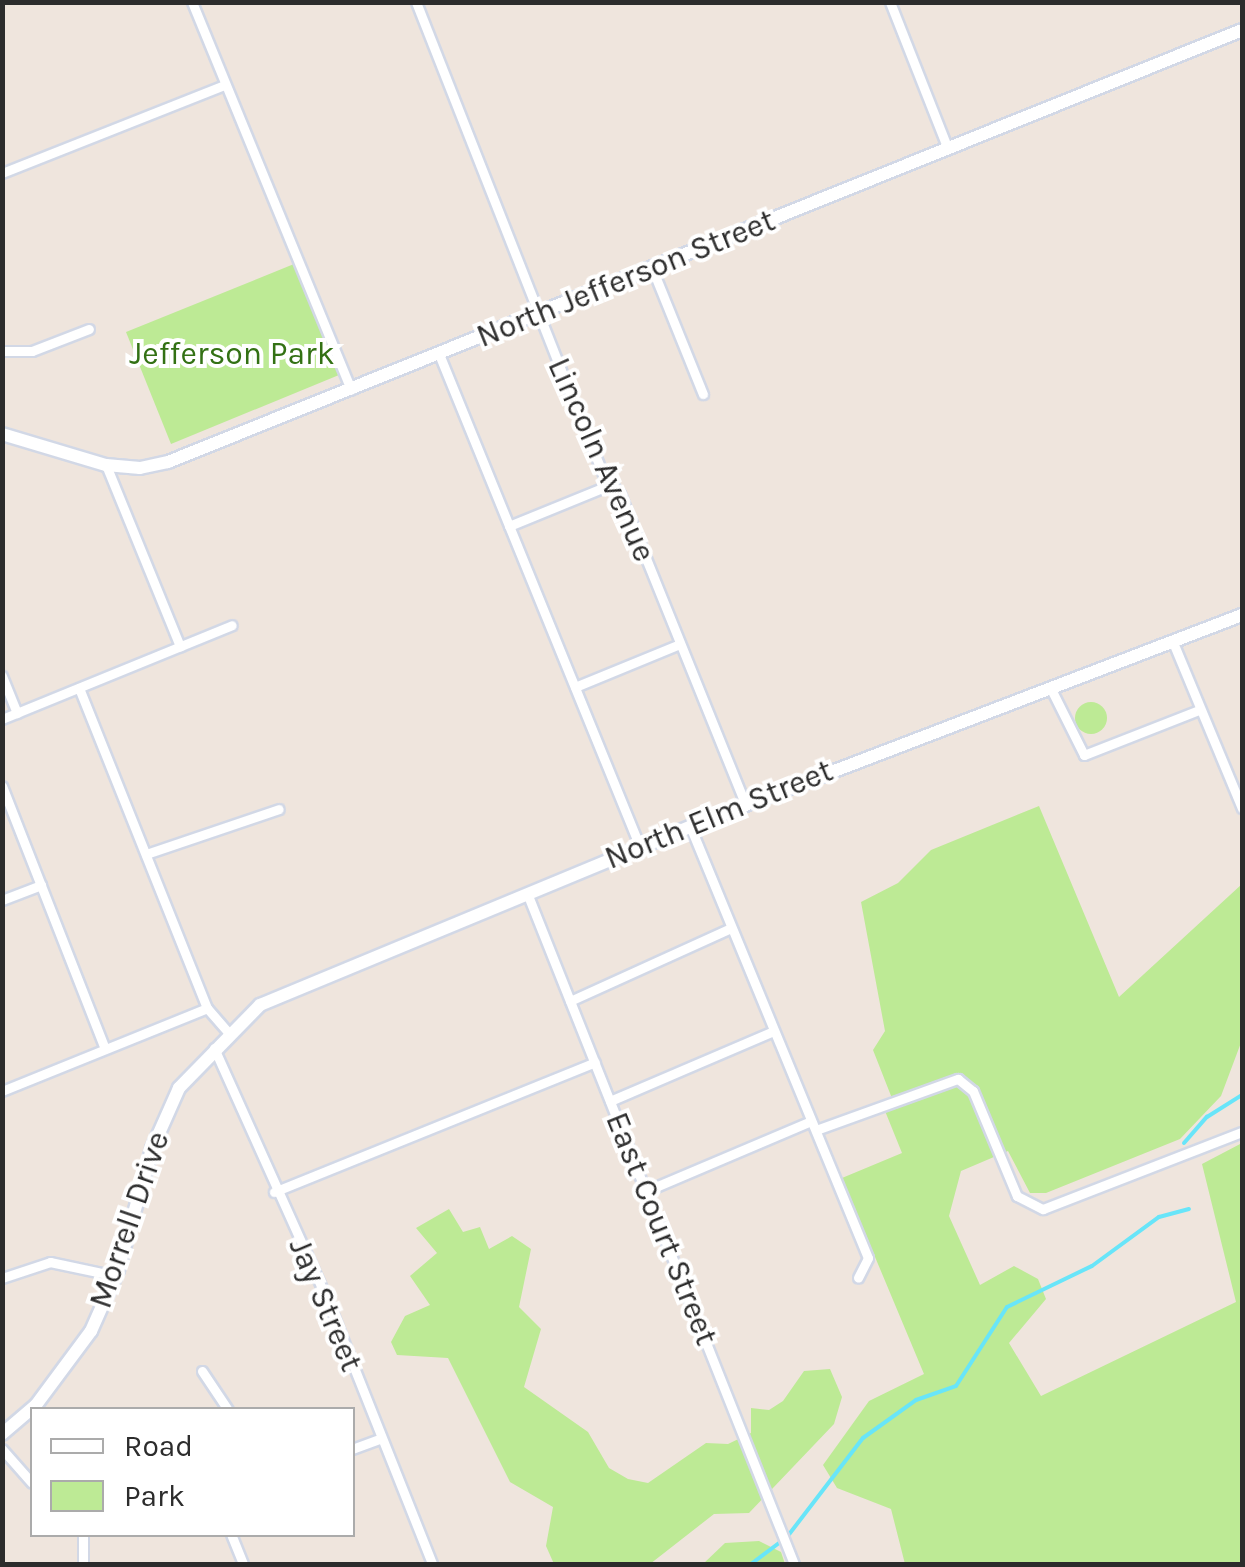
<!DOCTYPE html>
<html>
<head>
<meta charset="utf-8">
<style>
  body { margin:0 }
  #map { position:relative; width:1245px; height:1567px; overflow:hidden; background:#efe5dd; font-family:Karla,sans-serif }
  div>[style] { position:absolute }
  .green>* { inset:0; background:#bdea95 }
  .round { border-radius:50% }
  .stream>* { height:4px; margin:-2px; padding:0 2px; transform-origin:2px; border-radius:2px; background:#68e5f9 }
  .roads { filter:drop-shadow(2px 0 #d2d8e6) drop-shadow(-2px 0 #d2d8e6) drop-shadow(0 2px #d2d8e6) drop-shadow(0 -2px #d2d8e6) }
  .street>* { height:9px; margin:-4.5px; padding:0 4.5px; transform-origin:4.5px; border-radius:4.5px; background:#fff }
  .secondary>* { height:12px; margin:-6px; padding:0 6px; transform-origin:6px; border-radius:6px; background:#fff }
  span { translate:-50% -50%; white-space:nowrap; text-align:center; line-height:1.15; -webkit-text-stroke:8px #fff; paint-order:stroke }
  .street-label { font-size:32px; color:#2c2c2c }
  .park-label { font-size:32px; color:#337114 }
  .frame { position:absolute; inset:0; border:5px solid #2c2c2c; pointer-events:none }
  .legend { position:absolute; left:30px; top:1407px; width:325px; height:130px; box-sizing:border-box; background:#fff; border:2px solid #ababab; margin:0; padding:12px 18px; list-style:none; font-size:30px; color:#2c2c2c }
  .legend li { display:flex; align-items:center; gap:20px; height:50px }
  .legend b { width:50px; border:2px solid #ababab }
</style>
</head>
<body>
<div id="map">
  <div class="green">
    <div style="clip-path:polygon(294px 264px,339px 375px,171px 444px,126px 332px)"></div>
    <div class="round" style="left:1075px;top:702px;width:32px;height:32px"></div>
    <div style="clip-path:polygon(1039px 806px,1119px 997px,1242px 884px,1242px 1040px,1221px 1096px,1180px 1139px,1046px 1193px,1030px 1193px,1008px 1151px,961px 1171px,949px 1216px,980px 1285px,1014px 1266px,1038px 1279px,1046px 1299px,1009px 1343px,1041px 1396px,1236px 1302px,1202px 1164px,1242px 1143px,1242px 1564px,905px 1564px,891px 1509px,837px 1488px,823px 1465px,869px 1401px,924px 1374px,842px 1178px,902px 1153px,885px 1111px,895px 1106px,873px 1050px,885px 1031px,861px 902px,898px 883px,931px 850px)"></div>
    <div style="clip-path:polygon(449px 1209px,463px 1232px,480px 1227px,489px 1249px,512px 1236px,531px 1249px,519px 1307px,541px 1329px,524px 1387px,588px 1432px,609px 1468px,628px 1479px,648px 1483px,706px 1443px,728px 1444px,751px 1433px,751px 1408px,769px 1410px,783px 1401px,804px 1371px,830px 1369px,842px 1397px,834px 1424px,749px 1513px,714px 1514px,650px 1564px,554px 1564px,546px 1546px,553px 1507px,510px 1482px,448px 1358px,397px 1355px,391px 1342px,405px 1316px,430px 1305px,410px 1276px,437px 1253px,416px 1228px)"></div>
    <div style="clip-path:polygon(759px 1541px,781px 1552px,785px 1564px,703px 1564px,725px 1543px)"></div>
  </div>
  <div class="stream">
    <div style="left:1184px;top:1143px;width:35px;rotate:-49deg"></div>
    <div style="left:1207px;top:1117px;width:41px;rotate:-32.2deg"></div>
    <div style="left:751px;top:1564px;width:45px;rotate:-36.9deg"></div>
    <div style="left:787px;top:1537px;width:125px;rotate:-52.5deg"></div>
    <div style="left:863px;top:1438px;width:65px;rotate:-35.6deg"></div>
    <div style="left:916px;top:1400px;width:42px;rotate:-19.3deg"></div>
    <div style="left:956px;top:1386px;width:94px;rotate:-57.2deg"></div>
    <div style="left:1007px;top:1307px;width:94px;rotate:-25.8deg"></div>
    <div style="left:1092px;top:1266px;width:83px;rotate:-36.2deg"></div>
    <div style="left:1159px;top:1217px;width:31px;rotate:-15deg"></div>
  </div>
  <div class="roads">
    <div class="street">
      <div style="left:192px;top:2px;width:419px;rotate:67.7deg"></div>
      <div style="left:416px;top:2px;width:429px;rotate:68.5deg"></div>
      <div style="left:573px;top:401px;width:79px;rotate:67.7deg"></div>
      <div style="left:603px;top:474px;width:26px;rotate:50deg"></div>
      <div style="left:620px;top:494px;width:334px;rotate:68deg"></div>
      <div style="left:890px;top:2px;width:158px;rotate:68.5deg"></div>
      <div style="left:2px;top:173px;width:239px;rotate:-21.6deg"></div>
      <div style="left:652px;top:268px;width:136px;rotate:68deg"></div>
      <div style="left:2px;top:351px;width:30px"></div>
      <div style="left:32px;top:351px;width:61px;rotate:-21.1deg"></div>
      <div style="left:439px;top:354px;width:532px;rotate:67.82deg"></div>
      <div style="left:106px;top:465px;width:196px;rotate:67.8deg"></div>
      <div style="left:509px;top:526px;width:111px;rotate:-22.2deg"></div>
      <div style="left:1172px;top:640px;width:182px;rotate:67.4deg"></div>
      <div style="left:2px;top:676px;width:40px;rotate:68deg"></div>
      <div style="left:575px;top:687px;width:113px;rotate:-22.3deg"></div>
      <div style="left:1050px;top:687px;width:76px;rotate:63.4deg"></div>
      <div style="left:1084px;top:755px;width:123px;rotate:-21.4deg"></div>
      <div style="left:79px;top:688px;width:345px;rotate:68.2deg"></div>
      <div style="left:207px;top:1008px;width:33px;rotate:49deg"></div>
      <div style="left:2px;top:719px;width:248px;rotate:-22.2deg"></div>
      <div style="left:2px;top:786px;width:282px;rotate:68.6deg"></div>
      <div style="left:690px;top:826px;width:467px;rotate:67.6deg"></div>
      <div style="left:868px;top:1258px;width:22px;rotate:117deg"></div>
      <div style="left:146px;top:854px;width:140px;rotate:-18.7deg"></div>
      <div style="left:527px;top:893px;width:722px;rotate:68.3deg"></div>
      <div style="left:2px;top:900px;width:42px;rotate:-21deg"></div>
      <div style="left:570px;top:1001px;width:177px;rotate:-24.4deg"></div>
      <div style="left:214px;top:1048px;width:273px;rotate:65.8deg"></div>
      <div style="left:326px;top:1297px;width:287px;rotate:68.3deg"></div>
      <div style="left:2px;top:1091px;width:221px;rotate:-22deg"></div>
      <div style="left:610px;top:1101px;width:177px;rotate:-23.2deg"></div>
      <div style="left:816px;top:1130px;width:151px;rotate:-19.8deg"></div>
      <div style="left:958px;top:1079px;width:19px;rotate:39deg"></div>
      <div style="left:973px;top:1091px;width:114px;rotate:67.3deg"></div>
      <div style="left:1017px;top:1196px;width:29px;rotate:27deg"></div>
      <div style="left:1043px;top:1209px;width:213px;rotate:-21.2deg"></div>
      <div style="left:646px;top:1191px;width:179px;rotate:-23deg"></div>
      <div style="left:274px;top:1192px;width:346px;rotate:-22deg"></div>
      <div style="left:2px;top:1278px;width:51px;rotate:-18.4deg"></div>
      <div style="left:50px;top:1262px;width:67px;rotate:12deg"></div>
      <div style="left:202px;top:1371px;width:47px;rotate:56.3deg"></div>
      <div style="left:2px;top:1449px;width:45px;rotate:48.6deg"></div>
      <div style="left:352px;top:1449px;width:29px;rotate:-20deg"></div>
      <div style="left:231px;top:1534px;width:32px;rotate:68deg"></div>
      <div style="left:83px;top:1564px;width:30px;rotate:-90deg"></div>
    </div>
    <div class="secondary">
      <div style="left:2px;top:434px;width:109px;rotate:16.6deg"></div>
      <div style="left:106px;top:465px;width:34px;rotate:5deg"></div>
      <div style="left:140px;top:468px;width:29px;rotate:-12deg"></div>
      <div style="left:168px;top:462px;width:1158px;rotate:-21.91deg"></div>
      <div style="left:2px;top:1434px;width:45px;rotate:-40.5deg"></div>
      <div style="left:36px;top:1405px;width:92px;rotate:-53.4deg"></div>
      <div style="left:91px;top:1331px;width:67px;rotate:-66.1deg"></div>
      <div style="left:118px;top:1270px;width:126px;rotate:-74.3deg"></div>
      <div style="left:152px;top:1149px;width:67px;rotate:-66.1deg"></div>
      <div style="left:179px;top:1088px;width:116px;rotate:-45.7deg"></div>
      <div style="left:260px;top:1005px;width:477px;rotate:-22.5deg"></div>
      <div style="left:701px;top:822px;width:579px;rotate:-20.94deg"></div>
    </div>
  </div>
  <div class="street-label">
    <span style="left:626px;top:279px;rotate:-22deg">North Jefferson Street</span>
    <span style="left:601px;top:460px;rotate:66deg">Lincoln Avenue</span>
    <span style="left:719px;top:815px;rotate:-22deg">North Elm Street</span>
    <span style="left:130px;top:1220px;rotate:-71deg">Morrell Drive</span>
    <span style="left:661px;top:1229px;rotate:68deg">East Court Street</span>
    <span style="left:325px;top:1305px;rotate:67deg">Jay Street</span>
  </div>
  <div class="park-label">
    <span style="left:232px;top:354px">Jefferson Park</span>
  </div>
  <div class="frame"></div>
  <ul class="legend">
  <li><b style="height:12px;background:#fff"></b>Road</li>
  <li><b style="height:28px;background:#bdea95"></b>Park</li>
  </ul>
</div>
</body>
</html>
